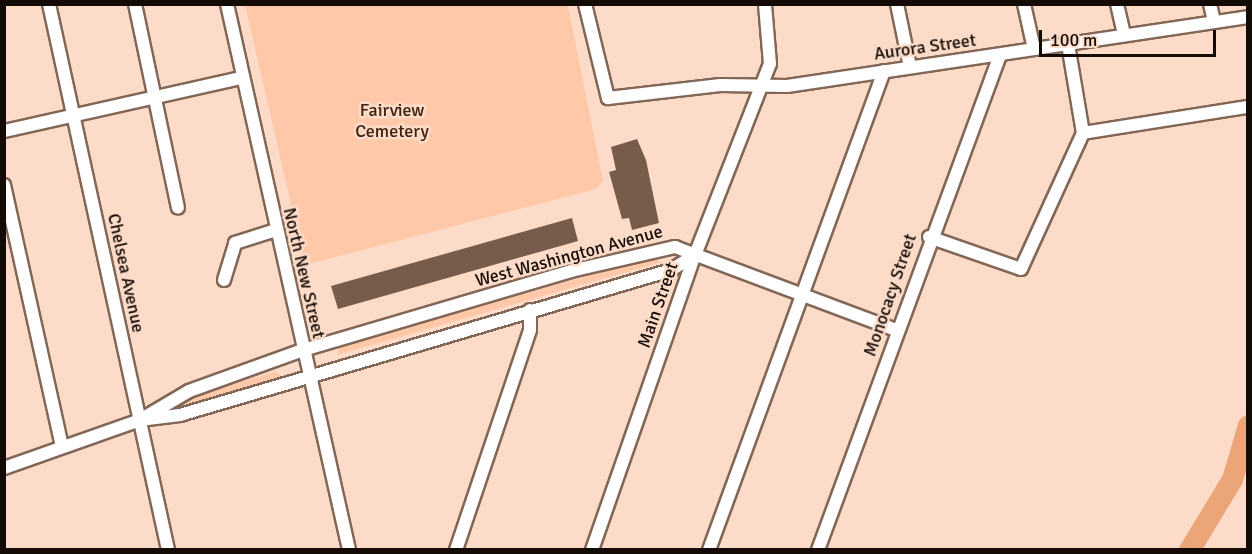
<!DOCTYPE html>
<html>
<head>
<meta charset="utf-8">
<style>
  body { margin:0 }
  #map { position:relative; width:1252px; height:554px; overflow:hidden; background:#fcdcc9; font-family:Signika,sans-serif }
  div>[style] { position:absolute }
  .green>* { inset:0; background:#fec8a9 }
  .river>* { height:21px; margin:-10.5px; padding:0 10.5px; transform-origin:10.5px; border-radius:10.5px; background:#eca479 }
  .building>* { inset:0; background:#775c4c }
  .roads { filter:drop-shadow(2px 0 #826656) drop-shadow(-2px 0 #826656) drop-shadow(0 2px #826656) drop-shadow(0 -2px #826656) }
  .minor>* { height:12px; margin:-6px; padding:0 6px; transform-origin:6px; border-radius:6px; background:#fff }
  span { translate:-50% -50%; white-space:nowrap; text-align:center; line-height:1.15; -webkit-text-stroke:5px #fcdcc9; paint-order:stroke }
  .street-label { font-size:18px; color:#150b06 }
  .park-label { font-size:18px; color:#3d210e }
  .frame { position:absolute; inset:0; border:6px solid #150b06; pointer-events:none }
  .scale { position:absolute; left:1039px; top:30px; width:177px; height:27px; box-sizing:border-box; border:3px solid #150b06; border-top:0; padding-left:8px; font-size:18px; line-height:21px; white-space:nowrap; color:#150b06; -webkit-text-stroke:4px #fcdcc9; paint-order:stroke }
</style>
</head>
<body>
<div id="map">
  <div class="green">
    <div style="clip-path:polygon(245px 5px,568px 5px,603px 181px,596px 189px,305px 265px)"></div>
    <div style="clip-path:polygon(650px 258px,662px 262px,337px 355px,339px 347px)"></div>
    <div style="clip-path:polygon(276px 371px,283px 378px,277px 381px,167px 411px,169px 405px)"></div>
  </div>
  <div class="river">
    <div style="left:1189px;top:550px;width:83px;rotate:-58.8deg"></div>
    <div style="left:1232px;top:479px;width:56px;rotate:-73.5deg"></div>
  </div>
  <div class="building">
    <div style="clip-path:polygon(637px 139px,646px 160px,659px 223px,632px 230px,629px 218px,622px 219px,609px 172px,616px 170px,611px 147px)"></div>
    <div style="clip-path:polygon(572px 218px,578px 241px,338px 309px,331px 286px)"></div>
  </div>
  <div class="roads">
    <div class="minor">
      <div style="left:49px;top:4px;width:559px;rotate:77.7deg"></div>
      <div style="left:135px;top:4px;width:208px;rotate:78.1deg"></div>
      <div style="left:227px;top:4px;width:559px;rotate:77.4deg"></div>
      <div style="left:585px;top:4px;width:97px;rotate:76.3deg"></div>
      <div style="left:608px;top:98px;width:113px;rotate:-6.6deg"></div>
      <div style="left:720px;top:85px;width:67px;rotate:0.9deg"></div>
      <div style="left:787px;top:86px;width:466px;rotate:-8.5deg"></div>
      <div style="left:897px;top:4px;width:64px;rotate:78.3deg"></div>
      <div style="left:1024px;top:4px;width:46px;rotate:77.5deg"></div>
      <div style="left:1117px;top:4px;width:32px;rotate:77deg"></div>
      <div style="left:1210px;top:4px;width:18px;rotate:77deg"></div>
      <div style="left:4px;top:131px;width:244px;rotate:-12.6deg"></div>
      <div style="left:1083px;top:133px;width:167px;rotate:-9deg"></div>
      <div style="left:4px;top:185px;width:268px;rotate:77.5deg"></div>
      <div style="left:929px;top:237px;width:97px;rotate:19.2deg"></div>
      <div style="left:1021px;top:269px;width:149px;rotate:-65.5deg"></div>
      <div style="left:1083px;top:133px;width:90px;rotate:-99.6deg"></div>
      <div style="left:224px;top:280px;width:39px;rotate:-73deg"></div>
      <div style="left:235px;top:243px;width:43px;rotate:-17.6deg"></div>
      <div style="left:140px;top:420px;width:57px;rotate:-30.6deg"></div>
      <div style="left:189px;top:391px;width:121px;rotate:-19.8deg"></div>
      <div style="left:303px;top:350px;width:279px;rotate:-16.4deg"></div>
      <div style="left:571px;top:271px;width:107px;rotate:-13deg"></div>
      <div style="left:675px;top:247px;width:238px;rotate:20.6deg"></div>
      <div style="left:4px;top:468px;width:144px;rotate:-19.4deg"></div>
      <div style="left:140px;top:420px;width:40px;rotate:-7.1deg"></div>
      <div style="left:180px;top:415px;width:512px;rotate:-16.45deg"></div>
      <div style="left:671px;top:270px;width:28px;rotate:-32deg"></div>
      <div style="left:456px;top:550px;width:232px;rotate:-71.4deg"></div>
      <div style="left:530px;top:330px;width:20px;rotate:-90deg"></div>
      <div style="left:592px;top:550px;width:312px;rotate:-70.8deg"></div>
      <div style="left:695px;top:255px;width:205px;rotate:-68.6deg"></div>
      <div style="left:770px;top:64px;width:60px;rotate:-94.8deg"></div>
      <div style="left:709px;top:550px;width:510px;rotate:-69.93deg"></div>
      <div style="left:818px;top:550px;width:527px;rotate:-69.81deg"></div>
    </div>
  </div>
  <div class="street-label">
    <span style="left:925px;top:47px;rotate:-8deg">Aurora Street</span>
    <span style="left:569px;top:256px;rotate:-15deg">West Washington Avenue</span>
    <span style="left:126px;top:273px;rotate:78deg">Chelsea Avenue</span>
    <span style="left:304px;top:273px;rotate:77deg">North New Street</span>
    <span style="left:890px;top:295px;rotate:-71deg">Monocacy Street</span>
    <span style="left:658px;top:305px;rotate:-71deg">Main Street</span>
  </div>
  <div class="park-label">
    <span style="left:392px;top:121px">Fairview<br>Cemetery</span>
  </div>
  <div class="frame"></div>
  <div class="scale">100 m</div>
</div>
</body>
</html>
